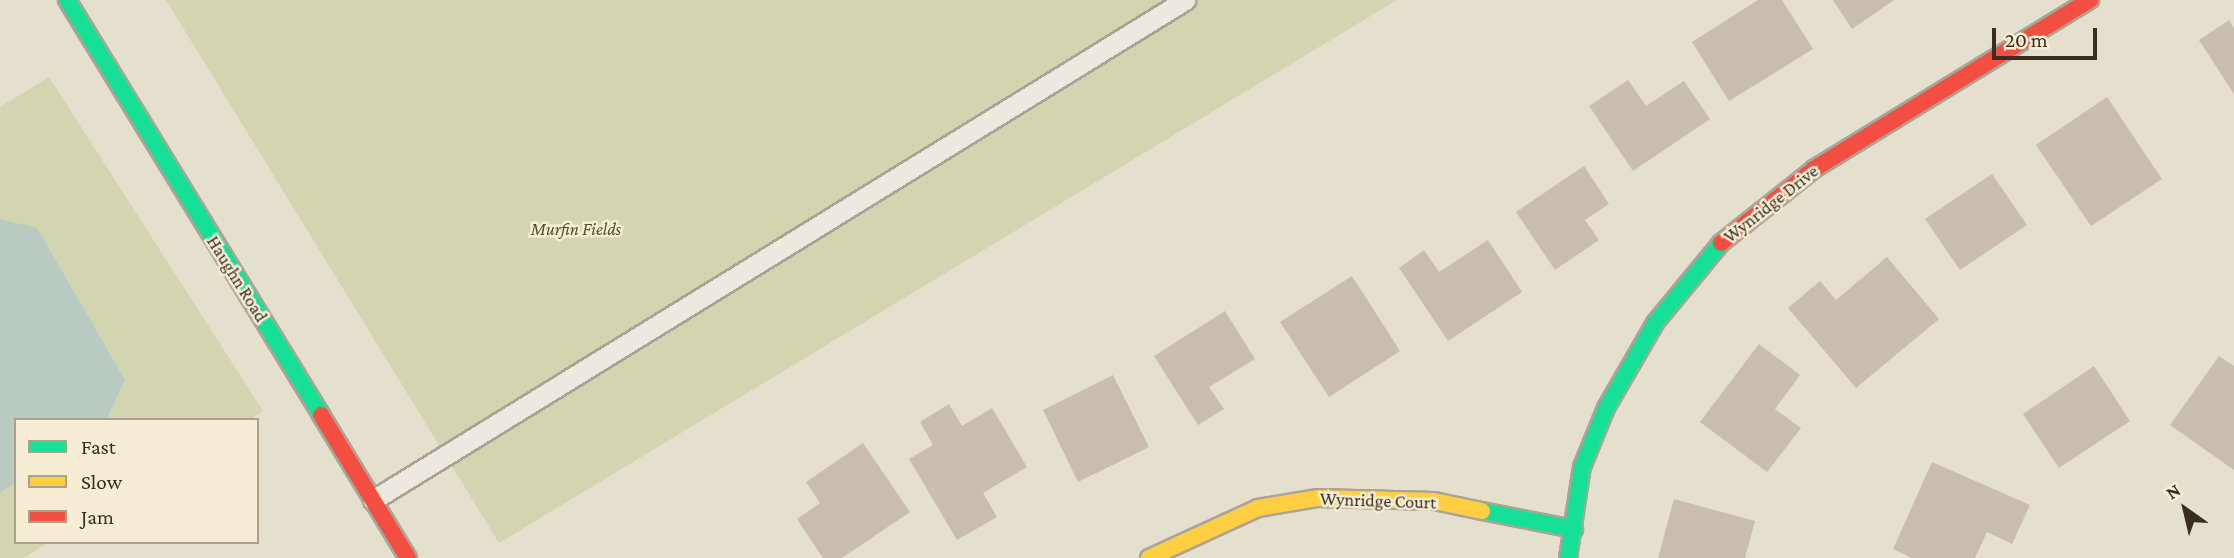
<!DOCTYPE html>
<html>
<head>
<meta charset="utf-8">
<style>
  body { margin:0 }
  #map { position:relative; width:2234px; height:558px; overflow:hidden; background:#e5dfce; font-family:"Crimson Pro",serif }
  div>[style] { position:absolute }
  .green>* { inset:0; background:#d3d5b0 }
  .water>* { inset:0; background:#b9cac1 }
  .building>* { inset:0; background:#c9bdaf }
  .roads { filter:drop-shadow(2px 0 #aaa497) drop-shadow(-2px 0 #aaa497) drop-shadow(0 2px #aaa497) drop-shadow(0 -2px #aaa497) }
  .lane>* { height:19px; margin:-9.5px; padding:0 9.5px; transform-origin:9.5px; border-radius:9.5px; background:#ede9e0 }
  .fast>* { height:16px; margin:-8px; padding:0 8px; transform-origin:8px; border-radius:8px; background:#16e098 }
  .slow>* { height:16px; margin:-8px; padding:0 8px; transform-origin:8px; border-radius:8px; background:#ffcf43 }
  .jam>* { height:16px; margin:-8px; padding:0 8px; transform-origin:8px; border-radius:8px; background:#f24e42 }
  span { translate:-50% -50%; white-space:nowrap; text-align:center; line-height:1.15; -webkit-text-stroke:5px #f6edd4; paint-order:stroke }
  .street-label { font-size:18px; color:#392d1f }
  .park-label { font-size:18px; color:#475525; font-style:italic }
  .legend { position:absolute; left:14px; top:418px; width:245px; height:126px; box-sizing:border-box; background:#f6edd4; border:2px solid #aaa08c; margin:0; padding:9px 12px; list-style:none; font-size:21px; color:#392d1f }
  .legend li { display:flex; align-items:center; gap:14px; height:35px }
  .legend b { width:35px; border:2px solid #aaa08c }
  .north { position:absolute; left:2150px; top:474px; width:70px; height:70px; -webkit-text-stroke:5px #f6edd4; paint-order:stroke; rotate:326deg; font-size:19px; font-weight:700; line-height:28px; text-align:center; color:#392d1f }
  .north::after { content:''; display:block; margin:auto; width:24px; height:32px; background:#392d1f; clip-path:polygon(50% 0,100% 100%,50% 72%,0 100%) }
  .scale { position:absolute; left:1992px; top:28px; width:105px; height:32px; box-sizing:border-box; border:4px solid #392d1f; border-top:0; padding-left:9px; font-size:21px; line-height:24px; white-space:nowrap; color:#392d1f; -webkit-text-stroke:5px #f6edd4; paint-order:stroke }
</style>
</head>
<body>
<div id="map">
  <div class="green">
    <div style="clip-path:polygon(166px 0,1397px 0,499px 543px)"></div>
    <div style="clip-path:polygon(49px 77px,263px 411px,249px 420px,16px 420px,16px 542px,49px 542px,24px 558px,0 558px,0 107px)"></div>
  </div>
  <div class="water">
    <div style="clip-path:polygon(0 219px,37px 228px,125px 380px,106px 420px,16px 420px,16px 482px,0 493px)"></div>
  </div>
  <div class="building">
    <div style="clip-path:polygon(1758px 0,1782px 0,1813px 49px,1729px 101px,1692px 42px)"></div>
    <div style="clip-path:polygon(1833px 0,1894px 0,1852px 29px)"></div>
    <div style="clip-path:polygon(2229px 20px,2234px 28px,2234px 94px,2199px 40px)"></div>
    <div style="clip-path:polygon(1628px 80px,1646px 106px,1684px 81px,1710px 119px,1633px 171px,1589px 106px)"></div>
    <div style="clip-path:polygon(2107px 97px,2162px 179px,2091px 226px,2036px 145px)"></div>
    <div style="clip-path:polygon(1584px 166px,1609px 204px,1585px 220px,1599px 240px,1555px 270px,1516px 212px)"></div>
    <div style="clip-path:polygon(1992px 174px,2027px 225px,1960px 270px,1925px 219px)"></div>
    <div style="clip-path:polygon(1488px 240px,1522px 292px,1448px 341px,1399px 268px,1424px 250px,1439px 272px)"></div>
    <div style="clip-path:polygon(1887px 257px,1939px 319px,1856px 388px,1788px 308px,1820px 281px,1836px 300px)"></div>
    <div style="clip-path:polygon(1352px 276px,1400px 351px,1329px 397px,1280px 322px)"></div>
    <div style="clip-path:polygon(1225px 311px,1255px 359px,1209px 387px,1224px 409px,1198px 425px,1154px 356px)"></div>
    <div style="clip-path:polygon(1759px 344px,1800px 375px,1775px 409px,1801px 428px,1767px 472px,1700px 422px)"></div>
    <div style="clip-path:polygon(2219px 356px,2234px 366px,2234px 470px,2170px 425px)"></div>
    <div style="clip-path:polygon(2094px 366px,2130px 421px,2059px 468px,2023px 414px)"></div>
    <div style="clip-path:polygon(1113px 375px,1149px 447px,1078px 482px,1043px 410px)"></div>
    <div style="clip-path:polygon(949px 404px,962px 426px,992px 408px,1027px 467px,983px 493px,997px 517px,957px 540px,909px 459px,933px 445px,920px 422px)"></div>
    <div style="clip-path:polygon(863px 443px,910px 512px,842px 558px,823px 558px,797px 519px,820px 503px,806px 482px)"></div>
    <div style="clip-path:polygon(1932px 462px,2030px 505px,2012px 544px,1987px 532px,1975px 558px,1912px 558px,1893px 549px)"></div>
    <div style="clip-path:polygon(1674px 499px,1755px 521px,1745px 558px,1658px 558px)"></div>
  </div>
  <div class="roads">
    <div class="lane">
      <div style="left:373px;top:500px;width:954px;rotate:-31.62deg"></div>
    </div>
    <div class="fast">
      <div style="left:67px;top:0;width:487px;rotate:58.5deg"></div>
      <div style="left:1482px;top:511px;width:94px;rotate:11.1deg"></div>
      <div style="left:1568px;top:558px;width:92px;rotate:-81.3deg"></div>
      <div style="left:1582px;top:467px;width:64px;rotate:-67.9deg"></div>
      <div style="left:1606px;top:408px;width:98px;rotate:-60deg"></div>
      <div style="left:1655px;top:323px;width:104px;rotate:-50.5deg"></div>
    </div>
    <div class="slow">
      <div style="left:1149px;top:558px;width:120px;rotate:-24.6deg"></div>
      <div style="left:1258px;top:508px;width:61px;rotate:-9.5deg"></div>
      <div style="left:1318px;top:498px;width:116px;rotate:1.5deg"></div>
      <div style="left:1434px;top:501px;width:49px;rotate:11.8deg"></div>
    </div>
    <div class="jam">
      <div style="left:1721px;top:243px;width:119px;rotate:-38.5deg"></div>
      <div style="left:1814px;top:169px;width:324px;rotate:-31.5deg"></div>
      <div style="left:321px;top:415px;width:167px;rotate:58.7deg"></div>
    </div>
  </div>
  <div class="street-label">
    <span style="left:1771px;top:204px;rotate:-38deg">Wynridge Drive</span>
    <span style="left:237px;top:279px;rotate:58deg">Haughn Road</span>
    <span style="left:1378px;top:501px;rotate:2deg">Wynridge Court</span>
  </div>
  <div class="park-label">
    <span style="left:576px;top:229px">Murfin Fields</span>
  </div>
  <ul class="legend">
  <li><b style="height:9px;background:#16e098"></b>Fast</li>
  <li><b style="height:9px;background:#ffcf43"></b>Slow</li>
  <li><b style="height:9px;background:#f24e42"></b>Jam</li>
  </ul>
  <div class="north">N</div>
  <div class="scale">20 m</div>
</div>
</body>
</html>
